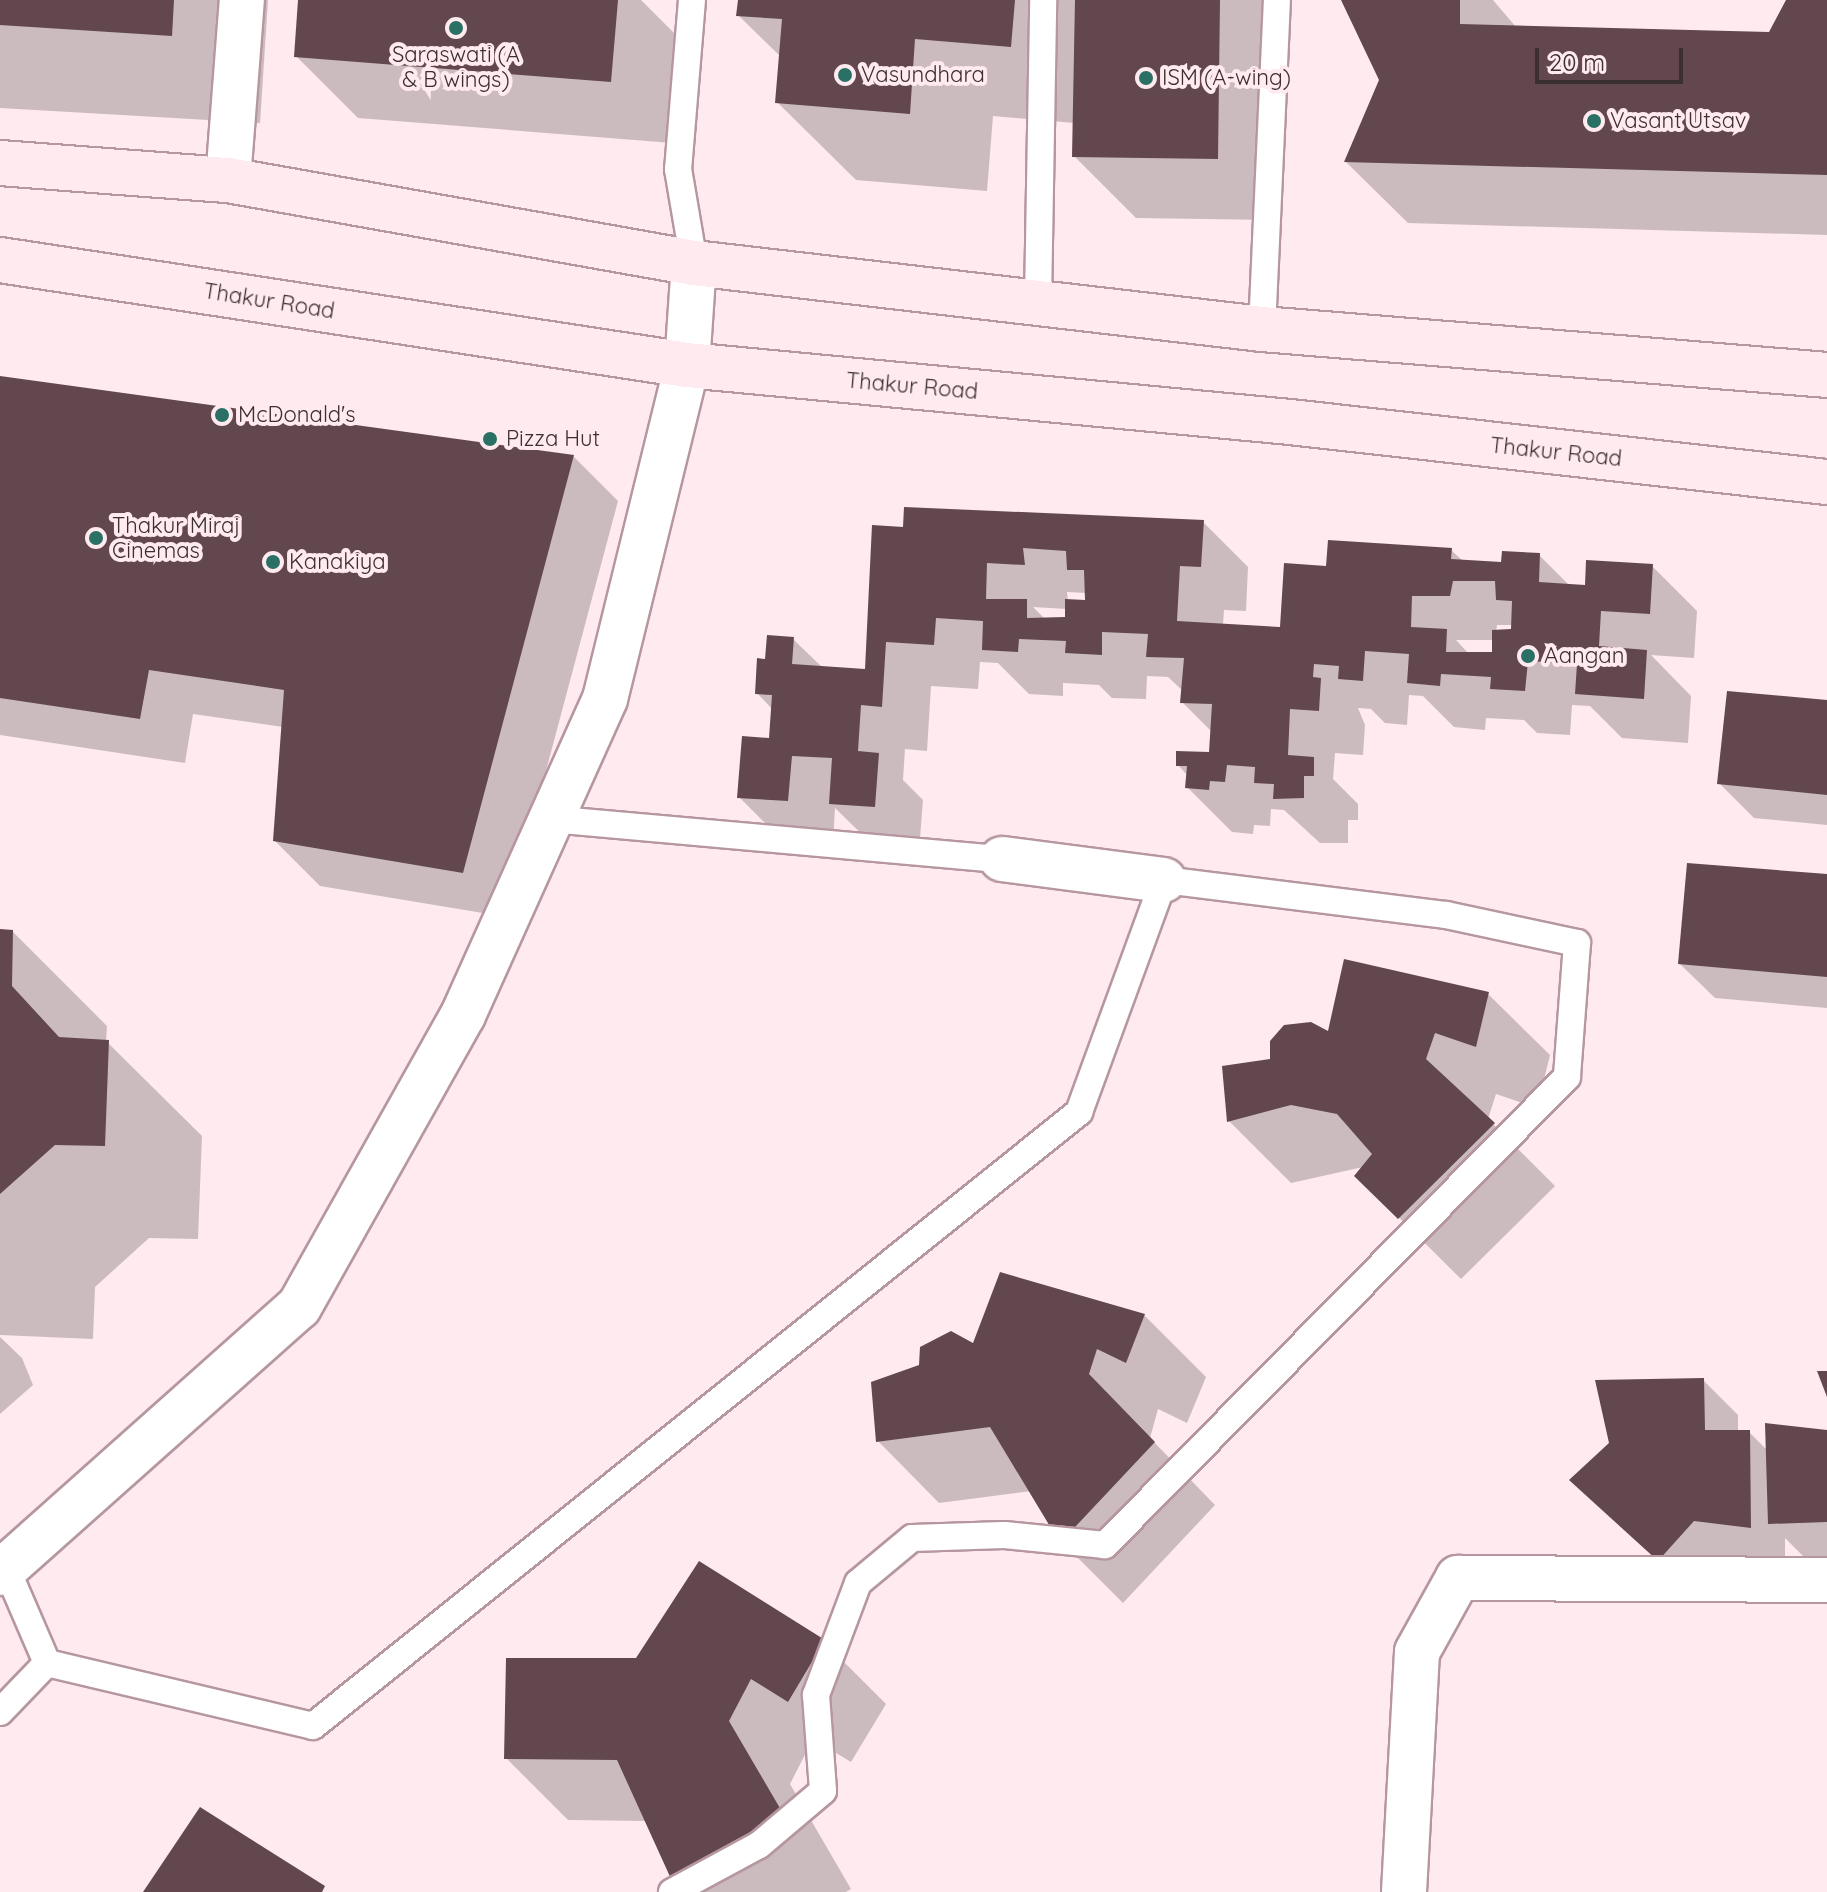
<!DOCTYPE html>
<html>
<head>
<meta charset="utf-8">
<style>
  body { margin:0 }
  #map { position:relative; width:1827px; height:1892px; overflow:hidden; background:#feeaef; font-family:Quicksand,sans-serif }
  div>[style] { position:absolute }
  .shadow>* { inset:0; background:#0003 }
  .building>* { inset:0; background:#62474e }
  .roads { filter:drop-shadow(2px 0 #b6979f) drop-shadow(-2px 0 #b6979f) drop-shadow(0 2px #b6979f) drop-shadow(0 -2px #b6979f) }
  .lane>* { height:26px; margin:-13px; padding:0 13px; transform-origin:13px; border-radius:13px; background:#fff }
  .street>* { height:44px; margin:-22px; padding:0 22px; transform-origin:22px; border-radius:22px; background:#fff }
  .secondary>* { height:44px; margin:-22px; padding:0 22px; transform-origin:22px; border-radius:22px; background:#feeaef }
  .dots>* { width:22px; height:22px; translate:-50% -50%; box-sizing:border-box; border:4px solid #feeaef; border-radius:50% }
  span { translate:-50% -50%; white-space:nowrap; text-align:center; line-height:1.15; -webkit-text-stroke:8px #feeaef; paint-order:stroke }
  .poi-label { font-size:22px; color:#3b2f32 }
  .left { translate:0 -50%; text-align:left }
  .street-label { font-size:22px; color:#3b2f32 }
  .scale { position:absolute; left:1535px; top:48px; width:148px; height:36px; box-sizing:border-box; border:4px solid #3b2f32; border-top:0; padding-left:10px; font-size:24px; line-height:28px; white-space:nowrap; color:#3b2f32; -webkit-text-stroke:6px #feeaef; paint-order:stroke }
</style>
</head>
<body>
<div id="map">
  <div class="shadow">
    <div style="clip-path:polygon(0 0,268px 0,260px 123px,0 108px)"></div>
    <div style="clip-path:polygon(300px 0,641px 0,681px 40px,672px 143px,358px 118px,296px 56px)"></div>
    <div style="clip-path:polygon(740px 0,1282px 0,1279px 220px,1136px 218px,1074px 156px,1075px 123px,993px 116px,987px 191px,856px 180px,777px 102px,781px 57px,738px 15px)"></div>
    <div style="clip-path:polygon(1344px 0,1493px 0,1516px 27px,1770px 34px,1788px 0,1827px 0,1827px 235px,1408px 223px,1346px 162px,1381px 80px)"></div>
    <div style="clip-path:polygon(0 378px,573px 456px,618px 501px,507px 917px,320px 886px,275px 841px,283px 727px,193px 714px,185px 763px,0 735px)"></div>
    <div style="clip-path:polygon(evenodd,1203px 522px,1248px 567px,1246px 611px,1224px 610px,1223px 625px,1282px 629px,1328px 568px,1451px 550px,1463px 561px,1503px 564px,1539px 555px,1570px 586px,1587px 587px,1652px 566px,1697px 611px,1694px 658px,1651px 655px,1691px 696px,1688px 743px,1622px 738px,1590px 706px,1572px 705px,1570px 735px,1537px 733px,1524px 720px,1486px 718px,1485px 730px,1454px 727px,1423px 696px,1409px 695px,1407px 725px,1385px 723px,1371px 709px,1358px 708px,1365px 725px,1363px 755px,1335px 753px,1333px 779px,1358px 804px,1358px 820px,1348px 820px,1348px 843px,1320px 843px,1284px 810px,1271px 809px,1270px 826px,1254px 825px,1253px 834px,1232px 832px,1187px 787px,1188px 776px,1178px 765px,1211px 754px,1212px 732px,1182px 702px,1183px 691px,1168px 677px,1147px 676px,1146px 699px,1112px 698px,1099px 685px,1063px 683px,1063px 696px,1029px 694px,998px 663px,980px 662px,978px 689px,931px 686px,927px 751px,905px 749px,903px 780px,923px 800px,919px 851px,876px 848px,835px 808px,833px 845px,784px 842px,739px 797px,770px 740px,773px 710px,757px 693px,767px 661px,793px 639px,823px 668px,867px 671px,905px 529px,1203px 522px,1067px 592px,1087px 593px,1087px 602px,1068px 602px,1067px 592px,1203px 522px,1033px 607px,1067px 609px,1067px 619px,1046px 620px,1033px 607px,1203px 522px,1497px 625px,1514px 625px,1513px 631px,1496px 632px,1497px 625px,1203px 522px,1456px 640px,1494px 640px,1494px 654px,1469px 654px,1456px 640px)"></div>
    <div style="clip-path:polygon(1827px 702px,1827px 825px,1754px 818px,1720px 784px)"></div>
    <div style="clip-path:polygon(1827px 876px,1827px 1008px,1715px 998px,1680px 964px)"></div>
    <div style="clip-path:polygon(0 931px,13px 932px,107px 1026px,106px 1041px,202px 1136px,198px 1239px,149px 1238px,95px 1287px,93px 1339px,0 1335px)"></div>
    <div style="clip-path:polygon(1488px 994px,1550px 1055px,1537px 1108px,1496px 1094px,1488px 1119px,1555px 1186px,1461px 1279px,1357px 1176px,1363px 1167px,1291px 1183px,1229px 1121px,1272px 1061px,1329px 1034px)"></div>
    <div style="clip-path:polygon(1144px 1315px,1206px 1377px,1187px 1423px,1158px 1409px,1150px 1438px,1215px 1505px,1123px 1603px,1062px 1542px,1031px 1491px,939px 1503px,878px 1441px,974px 1346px)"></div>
    <div style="clip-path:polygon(0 1337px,22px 1358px,33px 1385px,0 1414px)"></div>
    <div style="clip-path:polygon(1703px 1380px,1738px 1415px,1738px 1432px,1749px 1432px,1768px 1451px,1827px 1432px,1827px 1557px,1804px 1557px,1785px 1538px,1785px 1562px,1729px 1555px,1694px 1594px,1572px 1480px)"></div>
    <div style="clip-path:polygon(824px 1642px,886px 1704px,851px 1762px,813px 1739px,790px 1784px,851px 1889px,846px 1892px,680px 1892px,647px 1821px,568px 1820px,506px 1758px,637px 1660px)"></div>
  </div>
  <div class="building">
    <div style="clip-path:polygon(0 0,174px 0,172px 36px,0 25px)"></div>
    <div style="clip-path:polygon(298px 0,618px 0,611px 82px,294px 57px)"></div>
    <div style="clip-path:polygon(738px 0,1015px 0,1011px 47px,915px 39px,910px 114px,775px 103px,782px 19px,736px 16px)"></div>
    <div style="clip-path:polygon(1075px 0,1220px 0,1218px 159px,1072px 157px)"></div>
    <div style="clip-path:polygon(1341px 0,1460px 0,1460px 24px,1769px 32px,1786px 0,1827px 0,1827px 175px,1344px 162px,1379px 80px)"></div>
    <div style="clip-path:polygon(0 376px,574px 455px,463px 873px,273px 841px,284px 690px,149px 670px,140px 719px,0 698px)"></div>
    <div style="clip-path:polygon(evenodd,904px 507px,1204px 520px,1201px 567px,1180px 566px,1177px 621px,1280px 627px,1284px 563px,1326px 566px,1328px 540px,1452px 548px,1451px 559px,1501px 562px,1502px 551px,1540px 553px,1539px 582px,1585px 585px,1586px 560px,1653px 564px,1650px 614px,1601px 611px,1599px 646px,1647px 650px,1644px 699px,1575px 694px,1577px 664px,1528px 661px,1525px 691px,1490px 689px,1491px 677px,1441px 674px,1440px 686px,1407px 683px,1409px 654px,1365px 651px,1363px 681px,1338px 679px,1339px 666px,1314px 664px,1313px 677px,1321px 678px,1319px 711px,1290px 709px,1288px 755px,1314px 757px,1314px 776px,1304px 776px,1304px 798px,1273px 799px,1274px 784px,1254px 783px,1255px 767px,1227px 765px,1225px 782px,1210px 781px,1209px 790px,1185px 788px,1187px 766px,1176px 766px,1176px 751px,1209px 752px,1212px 704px,1180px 703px,1184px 658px,1146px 657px,1148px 634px,1102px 632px,1102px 655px,1065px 653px,1066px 641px,1019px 639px,1018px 652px,982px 650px,983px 621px,936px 618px,934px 645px,886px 642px,882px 707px,861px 705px,858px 751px,879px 753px,875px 807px,829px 804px,832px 758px,792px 756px,788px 801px,737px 798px,742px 736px,769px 738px,772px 695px,755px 694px,757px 658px,765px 659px,767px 635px,794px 637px,792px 664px,865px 669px,872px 525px,903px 527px,904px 507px,1023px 548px,1066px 551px,1067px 570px,1084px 570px,1085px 600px,1065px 599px,1065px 617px,1027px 618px,1027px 599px,986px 599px,987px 563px,1025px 565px,1023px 548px,904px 507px,1453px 581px,1495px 581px,1496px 600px,1512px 601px,1511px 629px,1492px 630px,1492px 652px,1446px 652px,1447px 629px,1411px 627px,1412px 596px,1450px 596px,1453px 581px)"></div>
    <div style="clip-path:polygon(1727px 691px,1827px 700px,1827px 795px,1717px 784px)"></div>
    <div style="clip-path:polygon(1687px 863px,1827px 874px,1827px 977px,1678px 964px)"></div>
    <div style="clip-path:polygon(0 929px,13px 930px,12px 986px,59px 1037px,109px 1040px,105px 1146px,55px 1145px,0 1194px)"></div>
    <div style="clip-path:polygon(1344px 959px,1489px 992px,1476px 1047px,1435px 1033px,1426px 1059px,1495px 1123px,1398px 1219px,1354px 1176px,1372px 1154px,1337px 1114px,1291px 1105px,1227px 1122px,1222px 1066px,1270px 1059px,1270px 1041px,1284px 1025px,1311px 1022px,1328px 1031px)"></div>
    <div style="clip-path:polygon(1000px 1272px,1145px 1314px,1126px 1363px,1097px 1349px,1089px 1374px,1155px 1442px,1060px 1543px,990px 1427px,876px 1442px,871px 1382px,919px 1365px,920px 1347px,951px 1331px,973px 1343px)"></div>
    <div style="clip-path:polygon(1817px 1371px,1827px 1371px,1827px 1397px)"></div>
    <div style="clip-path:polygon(1704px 1378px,1705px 1430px,1750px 1430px,1751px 1528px,1694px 1521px,1658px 1561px,1569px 1480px,1609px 1443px,1595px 1380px)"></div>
    <div style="clip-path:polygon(1765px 1423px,1827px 1430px,1827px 1522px,1768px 1524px)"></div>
    <div style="clip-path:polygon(699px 1561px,825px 1640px,788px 1702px,751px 1679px,729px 1721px,791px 1827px,677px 1892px,617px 1760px,504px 1759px,506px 1658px,636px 1658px)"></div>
    <div style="clip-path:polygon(200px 1807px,325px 1886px,322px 1892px,143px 1892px)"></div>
  </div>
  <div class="roads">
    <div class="lane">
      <div style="left:692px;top:0;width:170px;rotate:94.7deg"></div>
      <div style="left:678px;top:169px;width:95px;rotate:80.3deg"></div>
      <div style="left:1038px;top:301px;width:301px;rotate:-89deg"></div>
      <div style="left:1262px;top:329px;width:329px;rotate:-87.4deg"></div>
      <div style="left:550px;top:819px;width:454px;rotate:5.1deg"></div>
      <div style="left:7px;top:1570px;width:101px;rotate:66.7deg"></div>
      <div style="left:47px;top:1663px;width:273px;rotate:13.3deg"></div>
      <div style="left:313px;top:1726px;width:982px;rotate:-38.71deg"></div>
      <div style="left:1079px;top:1112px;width:247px;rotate:-69.9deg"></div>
      <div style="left:1164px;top:880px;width:284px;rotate:7.1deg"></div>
      <div style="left:1446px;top:915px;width:134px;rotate:12.1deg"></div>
      <div style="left:1577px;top:943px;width:134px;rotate:94.3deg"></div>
      <div style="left:1567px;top:1077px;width:658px;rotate:134.63deg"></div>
      <div style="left:1105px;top:1545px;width:101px;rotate:-174.3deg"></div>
      <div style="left:1004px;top:1535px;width:92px;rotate:178.1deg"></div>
      <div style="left:912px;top:1538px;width:70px;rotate:140.2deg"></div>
      <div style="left:858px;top:1583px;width:120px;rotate:110.6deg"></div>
      <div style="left:816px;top:1695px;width:96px;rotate:85.8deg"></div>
      <div style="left:823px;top:1791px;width:84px;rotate:139.8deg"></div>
      <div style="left:759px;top:1845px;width:99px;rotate:151.6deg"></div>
      <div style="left:0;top:1712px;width:68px;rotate:-46.2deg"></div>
    </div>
    <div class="street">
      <div style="left:228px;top:180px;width:181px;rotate:-85.6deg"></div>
      <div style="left:1002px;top:859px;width:163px;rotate:7.4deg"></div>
      <div style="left:0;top:1573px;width:400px;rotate:-41.7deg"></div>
      <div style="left:299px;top:1307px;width:335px;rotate:-60.7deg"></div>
      <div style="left:463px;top:1015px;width:346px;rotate:-65.8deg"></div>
      <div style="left:605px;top:699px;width:344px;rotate:-76.2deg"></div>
      <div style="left:687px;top:365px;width:102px;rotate:-86.1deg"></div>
      <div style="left:1404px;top:1892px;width:240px;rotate:-86.9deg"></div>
      <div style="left:1417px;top:1652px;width:85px;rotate:-61deg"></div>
      <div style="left:1458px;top:1578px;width:369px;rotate:0.3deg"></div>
    </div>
    <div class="secondary">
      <div style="left:0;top:163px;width:229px;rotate:4.3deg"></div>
      <div style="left:228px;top:180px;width:473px;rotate:10.1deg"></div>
      <div style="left:694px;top:263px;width:572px;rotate:6.63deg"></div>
      <div style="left:1262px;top:329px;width:567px;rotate:4.65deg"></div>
      <div style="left:0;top:260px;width:695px;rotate:8.69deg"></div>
      <div style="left:687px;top:365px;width:606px;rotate:5.4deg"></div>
      <div style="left:1290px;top:422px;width:540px;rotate:6.38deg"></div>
    </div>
  </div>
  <div class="dots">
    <div style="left:456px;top:28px;background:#2a7065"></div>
    <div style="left:845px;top:75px;background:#2a7065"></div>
    <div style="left:1146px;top:78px;background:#2a7065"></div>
    <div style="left:1594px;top:121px;background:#2a7065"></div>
    <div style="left:222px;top:415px;background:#2a7065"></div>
    <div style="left:490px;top:439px;background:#2a7065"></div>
    <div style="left:96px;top:538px;background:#2a7065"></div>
    <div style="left:273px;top:562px;background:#2a7065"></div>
    <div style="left:1528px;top:656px;background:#2a7065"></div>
  </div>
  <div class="poi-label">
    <span style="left:456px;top:67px">Saraswati (A<br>&amp; B wings)</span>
    <span class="left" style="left:861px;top:75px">Vasundhara</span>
    <span class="left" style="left:1162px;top:78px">ISM (A-wing)</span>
    <span class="left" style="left:1610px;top:121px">Vasant Utsav</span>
    <span class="left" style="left:238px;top:415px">McDonald's</span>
    <span class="left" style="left:506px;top:439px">Pizza Hut</span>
    <span class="left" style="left:112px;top:538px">Thakur Miraj<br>Cinemas</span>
    <span class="left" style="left:289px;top:562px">Kanakiya</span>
    <span class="left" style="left:1544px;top:656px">Aangan</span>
  </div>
  <div class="street-label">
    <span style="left:269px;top:301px;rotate:9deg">Thakur Road</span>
    <span style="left:912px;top:386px;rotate:5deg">Thakur Road</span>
    <span style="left:1556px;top:452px;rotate:6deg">Thakur Road</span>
  </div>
  <div class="scale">20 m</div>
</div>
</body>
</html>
